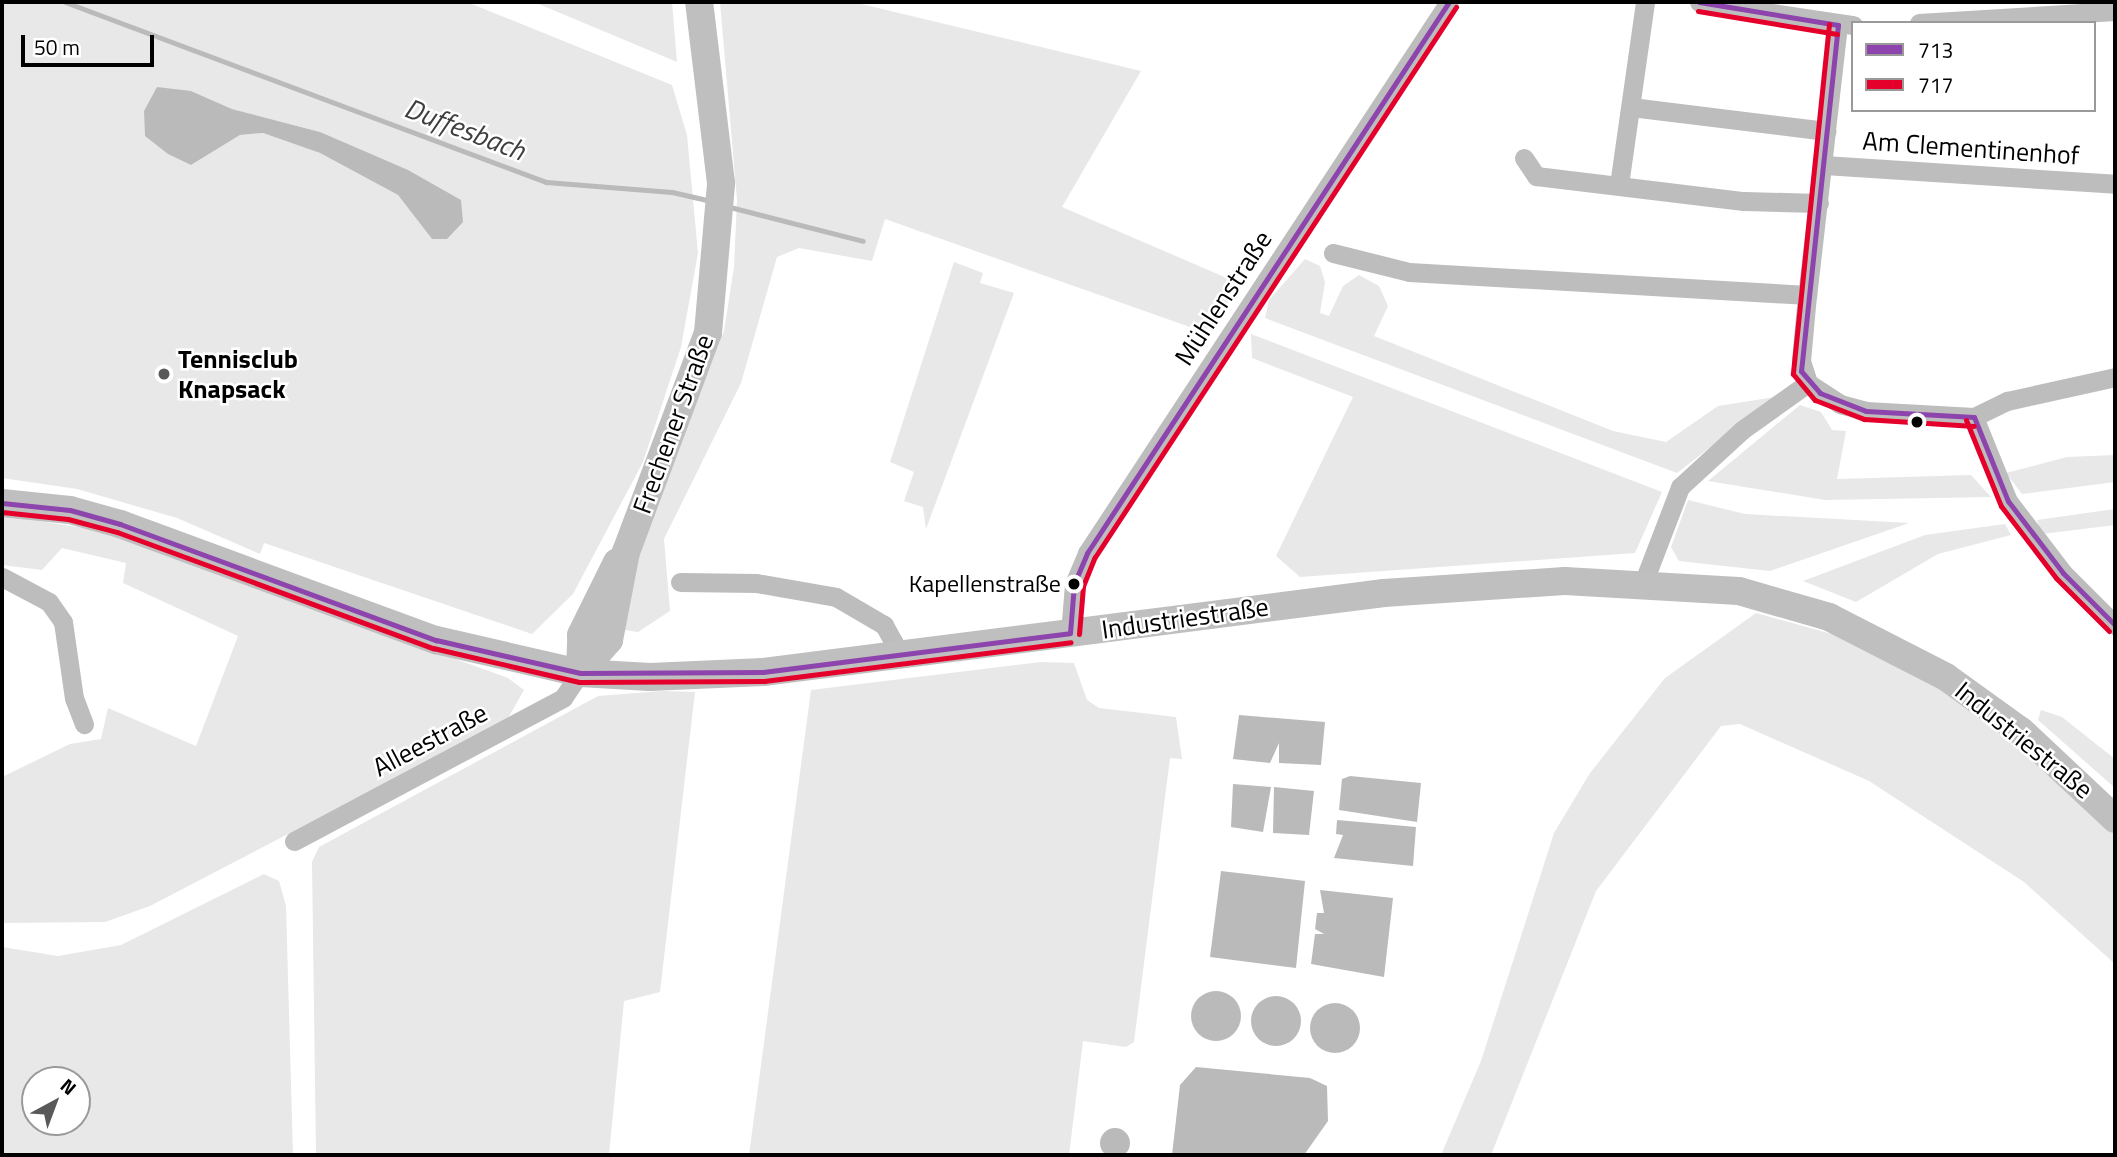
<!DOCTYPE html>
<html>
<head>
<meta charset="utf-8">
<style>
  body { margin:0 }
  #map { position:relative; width:2117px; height:1157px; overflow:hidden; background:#fff; font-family:"Titillium Web",sans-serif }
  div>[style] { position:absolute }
  .green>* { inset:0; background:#e8e8e8 }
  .water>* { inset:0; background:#bababa }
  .round { border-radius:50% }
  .stream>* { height:5px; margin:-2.5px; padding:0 2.5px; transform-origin:2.5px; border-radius:2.5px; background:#bababa }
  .minor>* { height:19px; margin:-9.5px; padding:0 9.5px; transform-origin:9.5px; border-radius:9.5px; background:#bdbdbd }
  .secondary>* { height:28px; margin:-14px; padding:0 14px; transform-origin:14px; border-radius:14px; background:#bfbfbf }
  .bus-1>* { height:5px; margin:-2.5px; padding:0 2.5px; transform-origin:2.5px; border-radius:2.5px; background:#8e44ad }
  .bus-2>* { height:5px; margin:-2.5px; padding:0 2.5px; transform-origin:2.5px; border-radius:2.5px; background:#e4002b }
  .dots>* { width:19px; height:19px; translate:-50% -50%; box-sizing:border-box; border:4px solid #fff; border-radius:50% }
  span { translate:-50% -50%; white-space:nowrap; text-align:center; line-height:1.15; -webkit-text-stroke:5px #fff; paint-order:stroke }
  .bus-label { font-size:24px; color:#000 }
  .right { translate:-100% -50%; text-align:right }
  .street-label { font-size:26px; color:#000 }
  .poi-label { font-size:26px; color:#000; font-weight:700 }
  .left { translate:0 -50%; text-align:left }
  .water-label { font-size:28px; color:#3e3e3e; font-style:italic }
  .frame { position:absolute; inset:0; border:4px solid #000; pointer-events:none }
  .legend { position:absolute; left:1851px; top:21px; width:245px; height:91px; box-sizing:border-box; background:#fff; border:2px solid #999; margin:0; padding:9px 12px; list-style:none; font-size:21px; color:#000 }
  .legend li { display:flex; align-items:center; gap:14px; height:35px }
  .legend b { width:35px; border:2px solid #999 }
  .north { position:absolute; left:21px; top:1066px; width:70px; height:70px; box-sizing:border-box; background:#fff; border:2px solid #999; border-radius:50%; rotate:41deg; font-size:19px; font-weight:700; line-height:28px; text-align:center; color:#000 }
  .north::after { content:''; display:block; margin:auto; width:24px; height:32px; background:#595959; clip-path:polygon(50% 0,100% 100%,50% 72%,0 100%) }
  .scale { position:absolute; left:21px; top:35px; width:133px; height:32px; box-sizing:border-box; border:4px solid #000; border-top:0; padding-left:9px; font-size:21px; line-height:24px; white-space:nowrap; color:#000; -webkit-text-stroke:5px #fff; paint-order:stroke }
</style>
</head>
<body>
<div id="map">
  <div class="green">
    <div style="clip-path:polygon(evenodd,2px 2px,467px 2px,672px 85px,687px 135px,698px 253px,681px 347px,643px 462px,573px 594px,532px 634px,264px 543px,260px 554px,177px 518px,77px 489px,2px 478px,2px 2px,191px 91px,232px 109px,320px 132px,463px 222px,432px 239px,398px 195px,320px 153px,263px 133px,240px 135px,191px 165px,191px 91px)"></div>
    <div style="clip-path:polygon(534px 2px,672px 2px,677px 62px)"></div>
    <div style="clip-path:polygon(720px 2px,853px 2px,1141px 71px,1062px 207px,1243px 285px,1204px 332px,885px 219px,872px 261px,799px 248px,777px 257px,741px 383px,664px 539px,670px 611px,638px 632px,625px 630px,639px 552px,724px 331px,734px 267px,737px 200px)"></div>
    <div style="clip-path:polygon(1305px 259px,1320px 266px,1325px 282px,1320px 313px,1329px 316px,1343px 286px,1359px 275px,1379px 286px,1388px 306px,1374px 336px,1613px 431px,1666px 442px,1718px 406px,1775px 397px,1677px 473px,1265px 318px,1269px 300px)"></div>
    <div style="clip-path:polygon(954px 262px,983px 273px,980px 283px,1014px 293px,926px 529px,923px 507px,904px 501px,914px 472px,890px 462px)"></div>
    <div style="clip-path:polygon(1251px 334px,1662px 492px,1635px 553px,1300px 577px,1276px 556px,1353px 397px,1252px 358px)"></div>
    <div style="clip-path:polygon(1800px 405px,1821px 412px,1832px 430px,1846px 431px,1837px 479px,1971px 475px,1991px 497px,1825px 500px,1708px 481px)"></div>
    <div style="clip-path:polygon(2115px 455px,2115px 482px,2022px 494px,2006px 473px,2067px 457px)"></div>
    <div style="clip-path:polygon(1688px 500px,1745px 514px,1909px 523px,1770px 571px,1679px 561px,1671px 547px)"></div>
    <div style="clip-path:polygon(2115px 509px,2115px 525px,2042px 534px,2037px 520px)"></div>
    <div style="clip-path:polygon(2px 515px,102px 531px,508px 678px,524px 690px,507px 720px,150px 906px,105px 922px,2px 923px,2px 777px,70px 744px,101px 739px,108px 708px,196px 746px,238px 636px,123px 583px,126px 563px,62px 548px,42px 570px,2px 565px)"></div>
    <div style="clip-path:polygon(2005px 524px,2011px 535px,1938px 554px,1856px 602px,1803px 581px,1925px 535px)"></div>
    <div style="clip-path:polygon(1756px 613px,1839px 636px,1900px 665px,1973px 709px,2080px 796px,2115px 834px,2115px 964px,2024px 882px,1869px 781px,1740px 724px,1721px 726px,1596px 891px,1491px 1155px,1441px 1155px,1481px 1061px,1554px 833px,1590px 773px,1665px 678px)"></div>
    <div style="clip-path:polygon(1041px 662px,1074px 663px,1087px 700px,1099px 708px,1176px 717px,1182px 759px,1170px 758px,1134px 1042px,1126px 1047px,1083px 1041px,1069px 1155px,749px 1155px,811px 690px)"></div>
    <div style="clip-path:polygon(662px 691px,695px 692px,660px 992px,624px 1001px,609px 1155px,316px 1155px,312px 862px,319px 847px,598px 696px)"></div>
    <div style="clip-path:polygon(2041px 710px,2062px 717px,2115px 759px,2115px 788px,2038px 720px)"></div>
    <div style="clip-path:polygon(evenodd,264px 874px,279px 881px,286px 906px,293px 1155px,2px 1155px,2px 947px,58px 956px,121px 945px,264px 874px,35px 1080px,77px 1080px,77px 1122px,35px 1122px,35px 1080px)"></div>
  </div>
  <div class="water">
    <div style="clip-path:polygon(157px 87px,191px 91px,232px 109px,320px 132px,408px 170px,461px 200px,463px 222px,447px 239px,432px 239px,398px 195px,320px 153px,263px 133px,240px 135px,191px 165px,168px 154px,145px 136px,144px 111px)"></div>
    <div style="clip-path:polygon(1239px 715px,1325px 722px,1321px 765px,1279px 763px,1279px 743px,1270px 763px,1233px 759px)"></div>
    <div style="clip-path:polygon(1350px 776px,1421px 783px,1417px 822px,1339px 810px,1342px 779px)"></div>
    <div style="clip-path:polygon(1233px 784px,1271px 787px,1263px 832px,1231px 827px)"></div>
    <div style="clip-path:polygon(1274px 787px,1314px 791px,1309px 835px,1273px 833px)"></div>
    <div style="clip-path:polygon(1337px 820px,1416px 827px,1413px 866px,1334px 858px,1343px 835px,1336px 834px)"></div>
    <div style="clip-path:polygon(1221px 871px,1305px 881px,1296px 968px,1210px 957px)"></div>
    <div style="clip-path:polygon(1320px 890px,1393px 898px,1384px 977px,1311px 964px,1315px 934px,1324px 934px,1315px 929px,1317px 913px,1324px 913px)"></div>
    <div class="round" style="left:1191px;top:991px;width:50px;height:50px"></div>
    <div class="round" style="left:1251px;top:996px;width:50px;height:50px"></div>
    <div class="round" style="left:1310px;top:1003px;width:50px;height:50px"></div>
    <div style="clip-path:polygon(1196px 1067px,1310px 1078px,1327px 1086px,1328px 1121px,1304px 1155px,1172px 1155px,1180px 1085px)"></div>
    <div class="round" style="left:1100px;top:1128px;width:30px;height:30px"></div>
  </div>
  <div class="stream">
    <div style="left:65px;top:2px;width:514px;rotate:20.52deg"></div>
    <div style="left:546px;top:182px;width:126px;rotate:4.5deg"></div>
    <div style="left:672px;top:192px;width:39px;rotate:13deg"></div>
    <div style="left:726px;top:206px;width:141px;rotate:14.3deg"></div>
  </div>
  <div class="minor">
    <div style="left:1699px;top:2px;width:156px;rotate:8.5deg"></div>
    <div style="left:1919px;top:23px;width:196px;rotate:-3.5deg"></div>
    <div style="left:1838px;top:25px;width:272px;rotate:96.5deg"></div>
    <div style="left:1807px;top:295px;width:66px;rotate:95.2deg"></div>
    <div style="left:1801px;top:361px;width:23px;rotate:72deg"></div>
    <div style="left:1808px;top:383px;width:38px;rotate:33deg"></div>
    <div style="left:1840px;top:404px;width:27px;rotate:15deg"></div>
    <div style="left:1866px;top:411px;width:108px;rotate:3.2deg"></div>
    <div style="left:1974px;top:417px;width:37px;rotate:-26deg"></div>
    <div style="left:2007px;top:401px;width:111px;rotate:-12.5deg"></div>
    <div style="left:1631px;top:107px;width:197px;rotate:7deg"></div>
    <div style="left:1524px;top:158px;width:22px;rotate:56deg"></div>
    <div style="left:1536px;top:176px;width:209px;rotate:6.9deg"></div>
    <div style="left:1744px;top:201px;width:75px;rotate:1.5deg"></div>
    <div style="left:1824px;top:165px;width:292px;rotate:3.7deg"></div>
    <div style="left:1619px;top:185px;width:185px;rotate:-81.9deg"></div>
    <div style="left:1333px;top:253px;width:78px;rotate:14deg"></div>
    <div style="left:1409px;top:272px;width:399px;rotate:3.3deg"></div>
    <div style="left:1974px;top:417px;width:91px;rotate:68deg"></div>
    <div style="left:2008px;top:501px;width:91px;rotate:52.6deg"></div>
    <div style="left:2063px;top:573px;width:74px;rotate:45deg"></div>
    <div style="left:2px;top:577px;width:53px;rotate:28deg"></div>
    <div style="left:49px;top:602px;width:24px;rotate:55deg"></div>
    <div style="left:63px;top:622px;width:77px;rotate:81.8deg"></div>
    <div style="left:74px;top:698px;width:28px;rotate:69deg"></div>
    <div style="left:1644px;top:581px;width:101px;rotate:-69deg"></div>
    <div style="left:1680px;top:487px;width:84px;rotate:-42.6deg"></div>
    <div style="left:1742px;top:430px;width:81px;rotate:-35.5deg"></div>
    <div style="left:680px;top:582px;width:76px;rotate:0.8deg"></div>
    <div style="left:756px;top:583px;width:81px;rotate:9.9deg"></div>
    <div style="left:836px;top:597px;width:56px;rotate:30.3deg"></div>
    <div style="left:884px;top:625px;width:33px;rotate:61deg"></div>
    <div style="left:1070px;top:633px;width:49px;rotate:-85.3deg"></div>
    <div style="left:1074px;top:584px;width:34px;rotate:-67deg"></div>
    <div style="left:1087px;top:553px;width:659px;rotate:-56.7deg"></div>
    <div style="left:294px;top:841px;width:305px;rotate:-28deg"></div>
    <div style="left:563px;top:698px;width:30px;rotate:-56deg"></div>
  </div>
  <div class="secondary">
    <div style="left:2px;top:503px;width:68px;rotate:5.9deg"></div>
    <div style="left:70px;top:510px;width:52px;rotate:15.6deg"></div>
    <div style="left:120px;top:524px;width:337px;rotate:20.2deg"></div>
    <div style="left:436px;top:640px;width:148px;rotate:12.9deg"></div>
    <div style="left:580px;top:673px;width:70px;rotate:3.3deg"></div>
    <div style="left:650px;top:677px;width:113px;rotate:-2.5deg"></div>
    <div style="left:763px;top:672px;width:626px;rotate:-7.25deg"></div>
    <div style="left:1384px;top:593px;width:181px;rotate:-3.8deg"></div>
    <div style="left:1565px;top:581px;width:174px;rotate:3.3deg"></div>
    <div style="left:1739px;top:591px;width:94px;rotate:16.1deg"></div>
    <div style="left:1829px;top:617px;width:131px;rotate:27.1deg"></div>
    <div style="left:1946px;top:677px;width:92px;rotate:35.8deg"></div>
    <div style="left:2021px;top:731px;width:129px;rotate:43.1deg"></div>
    <div style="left:580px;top:673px;width:44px;rotate:-48.7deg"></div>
    <div style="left:609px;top:640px;width:90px;rotate:-79.1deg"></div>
    <div style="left:626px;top:552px;width:234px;rotate:-69.5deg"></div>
    <div style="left:708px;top:333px;width:151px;rotate:-85deg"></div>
    <div style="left:721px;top:183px;width:182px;rotate:-96.9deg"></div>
    <div style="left:580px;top:673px;width:38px;rotate:-88deg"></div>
    <div style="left:581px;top:635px;width:81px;rotate:-63.7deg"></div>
  </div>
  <div class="bus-1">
    <div style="left:1699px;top:2px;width:141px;rotate:9.4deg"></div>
    <div style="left:1838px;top:25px;width:348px;rotate:96.1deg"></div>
    <div style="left:1801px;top:371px;width:29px;rotate:49deg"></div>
    <div style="left:1820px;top:393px;width:49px;rotate:21.4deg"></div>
    <div style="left:1866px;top:411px;width:108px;rotate:3.2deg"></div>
    <div style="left:1974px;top:417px;width:91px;rotate:68deg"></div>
    <div style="left:2008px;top:501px;width:91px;rotate:52.6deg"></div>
    <div style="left:2063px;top:573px;width:74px;rotate:45deg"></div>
    <div style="left:2px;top:503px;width:68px;rotate:5.9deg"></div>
    <div style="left:70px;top:510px;width:52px;rotate:15.6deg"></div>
    <div style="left:120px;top:524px;width:337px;rotate:20.2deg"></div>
    <div style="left:436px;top:640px;width:148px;rotate:12.9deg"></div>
    <div style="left:580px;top:673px;width:183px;rotate:-0.3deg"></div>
    <div style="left:763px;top:672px;width:309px;rotate:-7.2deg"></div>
    <div style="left:1070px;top:633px;width:49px;rotate:-85.3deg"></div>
    <div style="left:1074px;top:584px;width:34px;rotate:-67deg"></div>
    <div style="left:1087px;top:553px;width:659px;rotate:-56.7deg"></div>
  </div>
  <div class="bus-2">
    <div style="left:1698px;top:11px;width:141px;rotate:9.4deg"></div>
    <div style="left:1829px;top:24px;width:352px;rotate:95.9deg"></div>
    <div style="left:1793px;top:374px;width:34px;rotate:50deg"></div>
    <div style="left:1815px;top:400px;width:53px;rotate:21.2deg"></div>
    <div style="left:1864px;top:419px;width:110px;rotate:3.6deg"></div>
    <div style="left:1966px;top:420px;width:93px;rotate:67.9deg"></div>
    <div style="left:2001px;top:506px;width:91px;rotate:52.6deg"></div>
    <div style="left:2056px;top:578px;width:75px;rotate:45deg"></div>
    <div style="left:2px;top:512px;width:66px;rotate:6.1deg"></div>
    <div style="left:68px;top:519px;width:51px;rotate:14.9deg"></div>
    <div style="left:117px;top:532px;width:337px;rotate:20.2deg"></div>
    <div style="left:433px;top:648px;width:150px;rotate:13.1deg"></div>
    <div style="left:579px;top:682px;width:185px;rotate:-0.3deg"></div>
    <div style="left:764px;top:681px;width:309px;rotate:-7.2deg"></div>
    <div style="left:1079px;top:634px;width:48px;rotate:-85.2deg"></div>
    <div style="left:1083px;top:586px;width:31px;rotate:-68deg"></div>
    <div style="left:1095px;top:557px;width:658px;rotate:-56.72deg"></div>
  </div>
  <div class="dots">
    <div style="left:164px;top:374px;background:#595959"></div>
    <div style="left:1917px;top:422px;background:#000"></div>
    <div style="left:1074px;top:584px;background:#000"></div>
  </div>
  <div class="bus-label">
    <span class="right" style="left:1061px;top:584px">Kapellenstraße</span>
  </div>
  <div class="street-label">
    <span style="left:1971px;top:148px;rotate:4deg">Am Clementinenhof</span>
    <span style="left:1223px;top:298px;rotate:-57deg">Mühlenstraße</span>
    <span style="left:673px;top:424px;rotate:-70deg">Frechener Straße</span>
    <span style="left:1185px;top:618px;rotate:-8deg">Industriestraße</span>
    <span style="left:430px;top:740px;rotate:-28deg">Alleestraße</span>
    <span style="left:2024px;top:740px;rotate:39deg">Industriestraße</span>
  </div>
  <div class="poi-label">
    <span class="left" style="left:178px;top:374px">Tennisclub<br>Knapsack</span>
  </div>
  <div class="water-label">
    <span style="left:465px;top:129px;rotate:21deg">Duffesbach</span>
  </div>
  <div class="frame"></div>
  <ul class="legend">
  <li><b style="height:9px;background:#8e44ad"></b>713</li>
  <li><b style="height:9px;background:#e4002b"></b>717</li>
  </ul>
  <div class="north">N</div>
  <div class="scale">50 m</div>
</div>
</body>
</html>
